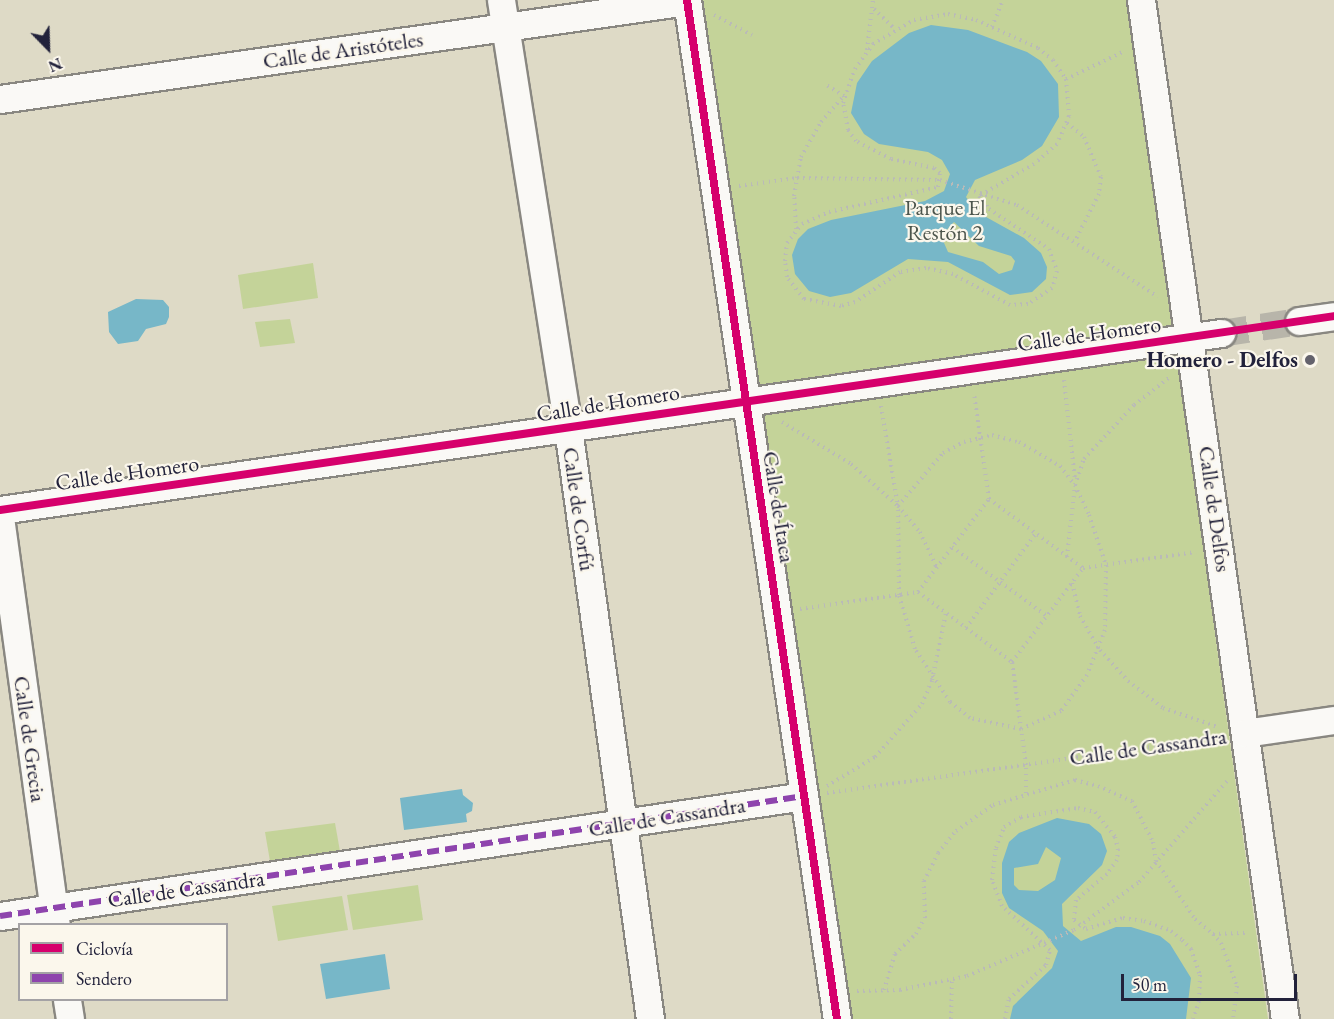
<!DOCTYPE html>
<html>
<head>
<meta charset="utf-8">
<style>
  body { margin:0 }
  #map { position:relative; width:1334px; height:1019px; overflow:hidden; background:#dedac6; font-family:"EB Garamond",serif }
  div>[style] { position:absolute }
  .green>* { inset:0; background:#c4d399 }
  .water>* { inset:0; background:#77b7c8 }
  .minor-tunnel>* { height:27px; margin-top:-13.5px; transform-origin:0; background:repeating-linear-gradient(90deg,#b8b5aa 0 27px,transparent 0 41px) }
  .path>* { height:4px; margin-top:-2px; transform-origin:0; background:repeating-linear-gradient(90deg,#babab8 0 1.5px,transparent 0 6px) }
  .roads { filter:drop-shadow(2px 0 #898781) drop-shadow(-2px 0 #898781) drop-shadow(0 2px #898781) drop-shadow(0 -2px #898781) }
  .minor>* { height:27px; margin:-13.5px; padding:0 13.5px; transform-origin:13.5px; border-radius:13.5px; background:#faf9f6 }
  .quiet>* { height:6px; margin-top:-3px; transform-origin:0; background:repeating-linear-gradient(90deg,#8e44ad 0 12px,transparent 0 18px) }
  .cycleway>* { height:8px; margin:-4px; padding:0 4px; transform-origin:4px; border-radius:4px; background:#d6006c }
  .dots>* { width:16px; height:16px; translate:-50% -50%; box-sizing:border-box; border:3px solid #fbf7ec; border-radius:50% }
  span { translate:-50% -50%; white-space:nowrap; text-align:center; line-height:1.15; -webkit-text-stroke:4.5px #fbf7ec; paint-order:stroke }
  .street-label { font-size:22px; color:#22223b }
  .park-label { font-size:22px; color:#4c554c }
  .poi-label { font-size:22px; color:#22223b; font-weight:700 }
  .right { translate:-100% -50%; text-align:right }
  .legend { position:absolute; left:18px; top:923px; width:210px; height:78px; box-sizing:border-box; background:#fbf7ec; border:2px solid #a4a2a5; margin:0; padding:8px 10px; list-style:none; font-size:18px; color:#22223b }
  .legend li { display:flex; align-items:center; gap:12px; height:30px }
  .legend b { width:30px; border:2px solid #a4a2a5 }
  .north { position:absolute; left:18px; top:18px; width:60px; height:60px; -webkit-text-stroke:4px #fbf7ec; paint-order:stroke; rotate:157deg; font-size:16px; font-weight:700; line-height:24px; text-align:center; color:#22223b }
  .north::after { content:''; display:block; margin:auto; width:21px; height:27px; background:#22223b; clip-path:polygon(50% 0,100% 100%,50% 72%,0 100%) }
  .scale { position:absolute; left:1121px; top:974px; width:176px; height:27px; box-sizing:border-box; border:3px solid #22223b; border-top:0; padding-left:8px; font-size:18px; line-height:21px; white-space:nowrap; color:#22223b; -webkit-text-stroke:4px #fbf7ec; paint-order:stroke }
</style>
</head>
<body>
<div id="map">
  <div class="green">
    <div style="clip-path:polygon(700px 0,1128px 0,1268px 1019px,848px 1019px)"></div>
    <div style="clip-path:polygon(313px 263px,318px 298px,243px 309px,238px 275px)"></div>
    <div style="clip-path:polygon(290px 319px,295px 343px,260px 347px,255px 322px)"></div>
    <div style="clip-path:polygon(335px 823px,341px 857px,271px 867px,265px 832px)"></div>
    <div style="clip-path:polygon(418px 885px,423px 920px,353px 930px,347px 895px)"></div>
    <div style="clip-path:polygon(342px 896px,348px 930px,278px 941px,272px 906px)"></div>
  </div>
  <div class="water">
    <div style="clip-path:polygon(evenodd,931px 25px,968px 30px,1027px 52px,1041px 61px,1058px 84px,1059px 117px,1042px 146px,1022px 160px,975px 180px,966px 197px,977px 212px,1024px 238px,1041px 253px,1047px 267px,1046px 279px,1032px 292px,1010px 295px,948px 262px,908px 259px,851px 293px,830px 297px,809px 291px,795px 274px,792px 255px,798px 239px,808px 229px,831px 220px,925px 201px,944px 191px,950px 174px,942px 160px,928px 152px,879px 144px,864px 134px,851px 113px,857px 83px,872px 61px,909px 33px,931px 25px,954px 222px,979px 246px,1011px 256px,1015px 261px,1012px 270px,999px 274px,983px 262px,948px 252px,941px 236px,954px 222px)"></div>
    <div style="clip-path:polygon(136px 299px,163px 300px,169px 307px,169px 317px,166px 324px,146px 329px,138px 341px,118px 344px,109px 332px,108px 312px)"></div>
    <div style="clip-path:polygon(462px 789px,463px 795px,473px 803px,472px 811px,466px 814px,467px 822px,404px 830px,400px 798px)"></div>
    <div style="clip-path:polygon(evenodd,1057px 818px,1089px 824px,1101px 834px,1107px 851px,1102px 865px,1062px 904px,1063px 926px,1081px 941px,1116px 927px,1131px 927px,1160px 936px,1170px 944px,1191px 978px,1186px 1019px,1010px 1019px,1013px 1006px,1052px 968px,1058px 951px,1043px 931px,1009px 908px,1002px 893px,1002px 863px,1009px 842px,1019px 833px,1057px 818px,1046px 847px,1061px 858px,1055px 880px,1038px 891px,1019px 890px,1014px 885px,1014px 868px,1038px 864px,1046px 847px)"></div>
    <div style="clip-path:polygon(385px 954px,390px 989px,326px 999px,320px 964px)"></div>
  </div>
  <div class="minor-tunnel">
    <div style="left:1221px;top:333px;width:79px;rotate:-8.7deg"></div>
  </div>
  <div class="path">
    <div style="left:874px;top:9px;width:29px;rotate:44deg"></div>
    <div style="left:948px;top:14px;width:29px;rotate:12deg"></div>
    <div style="left:976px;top:20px;width:68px;rotate:24.3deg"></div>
    <div style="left:1038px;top:48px;width:19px;rotate:39deg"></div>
    <div style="left:1053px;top:60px;width:23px;rotate:56deg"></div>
    <div style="left:1066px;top:79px;width:37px;rotate:85deg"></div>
    <div style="left:1069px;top:116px;width:30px;rotate:113deg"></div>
    <div style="left:1057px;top:144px;width:30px;rotate:139deg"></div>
    <div style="left:1034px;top:164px;width:64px;rotate:149.8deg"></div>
    <div style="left:979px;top:196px;width:16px;rotate:52deg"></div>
    <div style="left:989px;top:209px;width:72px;rotate:33.7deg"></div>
    <div style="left:1049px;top:249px;width:23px;rotate:70deg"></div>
    <div style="left:1057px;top:271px;width:18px;rotate:106deg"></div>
    <div style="left:1052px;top:288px;width:29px;rotate:146deg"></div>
    <div style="left:1028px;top:304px;width:18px;rotate:177deg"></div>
    <div style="left:1010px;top:305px;width:65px;rotate:-151.5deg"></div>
    <div style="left:953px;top:274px;width:28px;rotate:-167deg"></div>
    <div style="left:926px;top:268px;width:26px;rotate:171deg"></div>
    <div style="left:900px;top:272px;width:54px;rotate:146.3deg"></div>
    <div style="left:855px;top:302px;width:15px;rotate:164deg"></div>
    <div style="left:841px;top:306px;width:38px;rotate:-169deg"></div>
    <div style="left:804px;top:299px;width:28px;rotate:-128deg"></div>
    <div style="left:787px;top:277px;width:16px;rotate:-97deg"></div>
    <div style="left:785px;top:261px;width:18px;rotate:-84deg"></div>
    <div style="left:787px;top:243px;width:24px;rotate:-52deg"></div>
    <div style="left:802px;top:224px;width:30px;rotate:-24deg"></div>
    <div style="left:829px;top:212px;width:112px;rotate:-12.9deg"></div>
    <div style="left:938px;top:187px;width:14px;rotate:-82deg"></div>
    <div style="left:940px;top:173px;width:8px;rotate:-140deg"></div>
    <div style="left:934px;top:168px;width:44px;rotate:-168.2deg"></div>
    <div style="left:891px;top:159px;width:39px;rotate:-153deg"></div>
    <div style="left:856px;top:141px;width:14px;rotate:-126deg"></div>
    <div style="left:848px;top:130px;width:27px;rotate:-100deg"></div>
    <div style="left:843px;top:103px;width:36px;rotate:-71deg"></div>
    <div style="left:855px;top:69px;width:31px;rotate:-54deg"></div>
    <div style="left:873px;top:44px;width:48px;rotate:-30.3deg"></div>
    <div style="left:914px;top:20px;width:35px;rotate:-10deg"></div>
    <div style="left:714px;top:15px;width:43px;rotate:27.8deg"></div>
    <div style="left:992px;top:27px;width:29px;rotate:-68deg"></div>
    <div style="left:867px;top:50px;width:50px;rotate:-83.2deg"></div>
    <div style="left:1066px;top:79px;width:65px;rotate:-25.4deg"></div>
    <div style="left:1067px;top:123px;width:22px;rotate:39deg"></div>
    <div style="left:1084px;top:137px;width:43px;rotate:67deg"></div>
    <div style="left:1101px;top:177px;width:17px;rotate:97deg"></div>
    <div style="left:1099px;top:194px;width:53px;rotate:117.1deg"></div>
    <div style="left:739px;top:186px;width:59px;rotate:-7.9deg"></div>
    <div style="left:797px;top:178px;width:143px;rotate:0.8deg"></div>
    <div style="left:940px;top:180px;width:81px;rotate:18deg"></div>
    <div style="left:1017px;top:205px;width:168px;rotate:33.1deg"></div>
    <div style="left:796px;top:229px;width:33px;rotate:-93deg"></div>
    <div style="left:794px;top:196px;width:40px;rotate:-80deg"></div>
    <div style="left:801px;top:157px;width:40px;rotate:-60.3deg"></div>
    <div style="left:821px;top:122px;width:35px;rotate:-49deg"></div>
    <div style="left:844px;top:96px;width:22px;rotate:-148deg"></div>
    <div style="left:1064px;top:380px;width:101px;rotate:83.7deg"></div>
    <div style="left:881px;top:406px;width:101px;rotate:80.4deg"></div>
    <div style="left:782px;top:422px;width:81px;rotate:31.3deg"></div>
    <div style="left:851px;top:464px;width:63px;rotate:41.8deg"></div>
    <div style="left:898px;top:506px;width:34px;rotate:50deg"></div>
    <div style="left:920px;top:532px;width:40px;rotate:65deg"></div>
    <div style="left:992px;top:435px;width:28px;rotate:15deg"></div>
    <div style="left:1019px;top:442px;width:48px;rotate:30.3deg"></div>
    <div style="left:1060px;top:466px;width:24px;rotate:52deg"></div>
    <div style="left:1075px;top:485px;width:33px;rotate:65deg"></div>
    <div style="left:1089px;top:515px;width:53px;rotate:71.2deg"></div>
    <div style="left:1106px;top:565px;width:65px;rotate:90.9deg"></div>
    <div style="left:1105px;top:630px;width:48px;rotate:111.8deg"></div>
    <div style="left:1087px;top:675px;width:44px;rotate:125.8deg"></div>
    <div style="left:1061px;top:711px;width:44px;rotate:155.8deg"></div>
    <div style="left:1021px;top:729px;width:52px;rotate:-167.8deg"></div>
    <div style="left:970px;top:718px;width:26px;rotate:-141deg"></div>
    <div style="left:950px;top:702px;width:64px;rotate:-123.4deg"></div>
    <div style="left:915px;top:649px;width:56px;rotate:-106.5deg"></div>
    <div style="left:899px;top:595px;width:89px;rotate:-90.6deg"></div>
    <div style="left:898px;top:506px;width:70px;rotate:-49.7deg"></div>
    <div style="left:943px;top:453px;width:24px;rotate:-28deg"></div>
    <div style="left:964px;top:442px;width:29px;rotate:-14deg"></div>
    <div style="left:989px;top:499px;width:117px;rotate:36.3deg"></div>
    <div style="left:1083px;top:568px;width:114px;rotate:-8.1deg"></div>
    <div style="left:952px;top:547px;width:117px;rotate:36deg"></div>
    <div style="left:1067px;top:557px;width:72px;rotate:-83.7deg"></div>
    <div style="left:1075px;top:485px;width:28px;rotate:-71deg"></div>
    <div style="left:1084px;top:459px;width:74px;rotate:-47.2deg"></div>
    <div style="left:1134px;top:405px;width:46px;rotate:-37.9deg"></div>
    <div style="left:1072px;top:583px;width:34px;rotate:76deg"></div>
    <div style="left:1080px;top:616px;width:39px;rotate:60deg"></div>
    <div style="left:1100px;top:650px;width:42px;rotate:47.9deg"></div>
    <div style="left:1128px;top:681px;width:44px;rotate:37.6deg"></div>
    <div style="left:1163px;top:708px;width:58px;rotate:19.1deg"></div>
    <div style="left:918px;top:592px;width:117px;rotate:-52.6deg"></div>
    <div style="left:989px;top:499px;width:107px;rotate:-98.1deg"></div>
    <div style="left:800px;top:609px;width:119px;rotate:-8.2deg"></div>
    <div style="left:918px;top:592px;width:117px;rotate:36.7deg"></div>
    <div style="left:966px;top:628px;width:118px;rotate:-53.6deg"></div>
    <div style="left:827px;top:786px;width:56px;rotate:-31.1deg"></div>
    <div style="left:875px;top:757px;width:71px;rotate:-48.4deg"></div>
    <div style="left:922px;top:704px;width:26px;rotate:-67deg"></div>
    <div style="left:932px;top:680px;width:68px;rotate:-78.2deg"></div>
    <div style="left:827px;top:793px;width:398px;rotate:-8.1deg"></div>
    <div style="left:1026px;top:793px;width:28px;rotate:-90deg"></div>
    <div style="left:1026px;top:765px;width:104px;rotate:-97.7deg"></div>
    <div style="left:1012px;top:662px;width:118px;rotate:-52.9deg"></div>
    <div style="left:1213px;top:934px;width:12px;rotate:48deg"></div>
    <div style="left:1221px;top:943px;width:46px;rotate:69.6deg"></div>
    <div style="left:1237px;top:986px;width:33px;rotate:97deg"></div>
    <div style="left:884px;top:990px;width:38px;rotate:-73deg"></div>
    <div style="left:895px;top:954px;width:29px;rotate:-44deg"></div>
    <div style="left:916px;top:934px;width:18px;rotate:-61deg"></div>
    <div style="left:925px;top:918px;width:37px;rotate:-92deg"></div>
    <div style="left:924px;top:881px;width:31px;rotate:-63deg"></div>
    <div style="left:938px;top:853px;width:28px;rotate:-51deg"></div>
    <div style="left:956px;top:831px;width:45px;rotate:-35.1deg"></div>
    <div style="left:993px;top:805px;width:86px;rotate:-17deg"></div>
    <div style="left:1075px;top:780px;width:24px;rotate:15deg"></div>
    <div style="left:1098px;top:786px;width:37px;rotate:24deg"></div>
    <div style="left:1132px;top:801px;width:46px;rotate:62.9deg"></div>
    <div style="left:1153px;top:842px;width:19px;rotate:81deg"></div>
    <div style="left:1156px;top:861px;width:70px;rotate:56.1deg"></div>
    <div style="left:1195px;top:919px;width:23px;rotate:40deg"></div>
    <div style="left:1213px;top:934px;width:35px;rotate:-2deg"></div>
    <div style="left:857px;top:991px;width:43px;rotate:-1.3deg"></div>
    <div style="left:900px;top:990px;width:68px;rotate:-11.8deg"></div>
    <div style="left:967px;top:976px;width:116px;rotate:-23.3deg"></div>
    <div style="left:1074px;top:930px;width:81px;rotate:-36.4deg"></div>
    <div style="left:1139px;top:882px;width:134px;rotate:-48.9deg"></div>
    <div style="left:951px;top:1019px;width:40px;rotate:-88.6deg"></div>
    <div style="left:1005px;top:1019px;width:20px;rotate:-79deg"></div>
    <div style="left:1009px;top:999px;width:50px;rotate:-42.6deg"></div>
    <div style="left:1046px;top:965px;width:16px;rotate:-75deg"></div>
    <div style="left:1050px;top:950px;width:65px;rotate:-137.5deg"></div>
    <div style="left:1002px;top:906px;width:28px;rotate:-111deg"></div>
    <div style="left:992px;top:880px;width:32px;rotate:-83deg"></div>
    <div style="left:996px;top:848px;width:22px;rotate:-69deg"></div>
    <div style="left:1004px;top:827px;width:20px;rotate:-30deg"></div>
    <div style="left:1021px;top:817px;width:58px;rotate:-9deg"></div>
    <div style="left:1078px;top:808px;width:17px;rotate:13deg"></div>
    <div style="left:1095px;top:812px;width:32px;rotate:51deg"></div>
    <div style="left:1115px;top:837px;width:12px;rotate:76deg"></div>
    <div style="left:1118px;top:849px;width:11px;rotate:95deg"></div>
    <div style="left:1117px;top:860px;width:17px;rotate:126deg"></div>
    <div style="left:1107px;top:874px;width:40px;rotate:140deg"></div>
    <div style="left:1076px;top:900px;width:20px;rotate:96deg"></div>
    <div style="left:1074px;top:920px;width:15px;rotate:37deg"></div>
    <div style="left:1086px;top:929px;width:39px;rotate:-17deg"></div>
    <div style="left:1123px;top:918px;width:21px;rotate:8deg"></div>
    <div style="left:1144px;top:921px;width:29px;rotate:20deg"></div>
    <div style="left:1171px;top:931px;width:14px;rotate:39deg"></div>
    <div style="left:1182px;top:940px;width:13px;rotate:45deg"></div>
    <div style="left:1191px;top:949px;width:28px;rotate:71deg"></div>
    <div style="left:1200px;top:975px;width:26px;rotate:92deg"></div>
    <div style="left:1199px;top:1001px;width:19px;rotate:108deg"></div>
  </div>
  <div class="roads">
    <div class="minor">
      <div style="left:501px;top:0;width:433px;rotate:81.1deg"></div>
      <div style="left:568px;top:428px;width:597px;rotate:82.1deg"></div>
      <div style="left:687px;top:0;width:1030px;rotate:81.63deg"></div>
      <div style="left:1141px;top:0;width:1029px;rotate:81.96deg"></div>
      <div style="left:0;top:99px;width:694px;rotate:-8.12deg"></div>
      <div style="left:1299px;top:321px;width:35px;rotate:-8deg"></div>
      <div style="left:0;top:510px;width:1234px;rotate:-8.25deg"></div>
      <div style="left:0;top:517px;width:411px;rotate:82.2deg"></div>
      <div style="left:1245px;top:733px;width:90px;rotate:-8.3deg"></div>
      <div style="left:0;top:916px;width:813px;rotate:-8.49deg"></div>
      <div style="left:67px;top:1000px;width:19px;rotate:81deg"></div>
    </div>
  </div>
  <div class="quiet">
    <div style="left:0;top:916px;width:813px;rotate:-8.49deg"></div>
  </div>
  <div class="cycleway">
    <div style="left:687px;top:0;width:1030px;rotate:81.63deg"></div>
    <div style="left:0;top:510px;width:1348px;rotate:-8.27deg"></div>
  </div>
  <div class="dots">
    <div style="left:1310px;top:360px;background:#64626c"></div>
  </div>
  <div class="street-label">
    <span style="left:343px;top:50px;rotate:-8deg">Calle de Aristóteles</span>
    <span style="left:1089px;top:334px;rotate:-8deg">Calle de Homero</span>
    <span style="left:608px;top:403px;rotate:-9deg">Calle de Homero</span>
    <span style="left:127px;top:473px;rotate:-8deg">Calle de Homero</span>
    <span style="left:779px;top:507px;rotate:81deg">Calle de Ítaca</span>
    <span style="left:579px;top:509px;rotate:82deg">Calle de Corfú</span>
    <span style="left:1215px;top:509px;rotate:82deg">Calle de Delfos</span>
    <span style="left:30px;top:739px;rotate:82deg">Calle de Grecia</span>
    <span style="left:1148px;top:747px;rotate:-8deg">Calle de Cassandra</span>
    <span style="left:667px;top:817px;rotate:-9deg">Calle de Cassandra</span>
    <span style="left:186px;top:889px;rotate:-8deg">Calle de Cassandra</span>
  </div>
  <div class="park-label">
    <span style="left:945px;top:220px">Parque El<br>Restón 2</span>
  </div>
  <div class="poi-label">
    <span class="right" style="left:1298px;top:360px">Homero - Delfos</span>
  </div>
  <ul class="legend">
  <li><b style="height:8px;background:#d6006c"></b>Ciclovía</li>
  <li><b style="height:8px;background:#8e44ad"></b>Sendero</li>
  </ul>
  <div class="north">N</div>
  <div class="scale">50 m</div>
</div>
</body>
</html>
